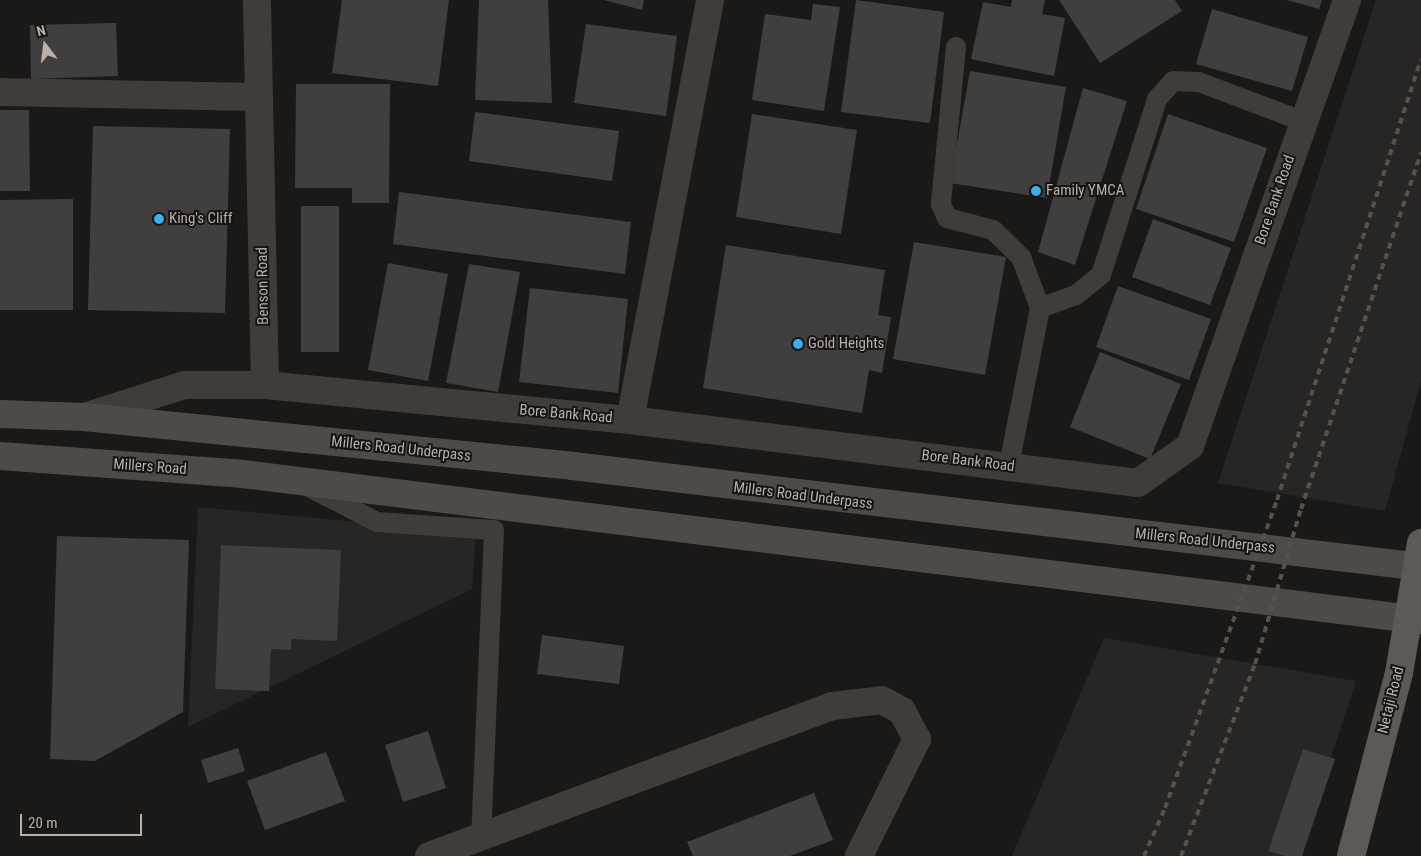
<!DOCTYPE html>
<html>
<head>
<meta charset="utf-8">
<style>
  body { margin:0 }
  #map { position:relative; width:1421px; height:856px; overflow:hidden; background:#1a1918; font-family:"Roboto Condensed",sans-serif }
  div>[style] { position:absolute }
  .built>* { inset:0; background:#272624 }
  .building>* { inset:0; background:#413f3d }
  .service>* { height:20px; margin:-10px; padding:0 10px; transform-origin:10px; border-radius:10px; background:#3f3c39 }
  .minor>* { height:28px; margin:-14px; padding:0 14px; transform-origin:14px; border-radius:14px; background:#3f3c39 }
  .secondary>* { height:28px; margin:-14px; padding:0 14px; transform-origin:14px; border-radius:14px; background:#4f4a47 }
  .primary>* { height:28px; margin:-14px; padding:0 14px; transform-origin:14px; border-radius:14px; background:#5e5955 }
  .rail>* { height:4px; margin-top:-2px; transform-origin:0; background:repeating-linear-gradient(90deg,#56514e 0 6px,transparent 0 11px) }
  .dots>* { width:14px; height:14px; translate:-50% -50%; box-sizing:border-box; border:2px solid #151413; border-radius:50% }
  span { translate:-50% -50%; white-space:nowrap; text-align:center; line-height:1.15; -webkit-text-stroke:4px #151413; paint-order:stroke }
  .poi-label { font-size:15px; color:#b9b0aa }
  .left { translate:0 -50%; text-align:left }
  .street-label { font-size:15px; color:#b9b0aa }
  .north { position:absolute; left:20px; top:20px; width:50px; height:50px; -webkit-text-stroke:4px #151413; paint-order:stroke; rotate:345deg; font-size:14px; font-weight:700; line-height:20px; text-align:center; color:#b9b0aa }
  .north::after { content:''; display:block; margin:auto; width:18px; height:22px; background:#b9b0aa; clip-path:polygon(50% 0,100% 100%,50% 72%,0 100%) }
  .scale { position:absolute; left:20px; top:814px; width:122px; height:22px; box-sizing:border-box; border:2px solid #b9b0aa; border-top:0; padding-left:6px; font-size:15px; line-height:18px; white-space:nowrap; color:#b9b0aa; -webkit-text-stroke:4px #151413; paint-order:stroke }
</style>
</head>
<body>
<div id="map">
  <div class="built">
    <div style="clip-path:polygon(1376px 0,1421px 0,1421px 381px,1385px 511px,1218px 483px)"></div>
    <div style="clip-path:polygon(198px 507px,476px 533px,472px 589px,188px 727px)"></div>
    <div style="clip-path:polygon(1104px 638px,1356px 681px,1299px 856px,1012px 856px)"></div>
  </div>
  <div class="building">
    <div style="clip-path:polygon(342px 0,449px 0,438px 86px,332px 73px)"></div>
    <div style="clip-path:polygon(479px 0,548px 0,552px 103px,475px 100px)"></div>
    <div style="clip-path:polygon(604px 0,644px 0,642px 10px)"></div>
    <div style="clip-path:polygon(856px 0,944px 12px,930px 123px,841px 112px)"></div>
    <div style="clip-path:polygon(1012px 0,1045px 0,1042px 14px,1065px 18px,1054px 76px,971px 59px,983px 2px,1011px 7px)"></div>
    <div style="clip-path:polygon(1059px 0,1175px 0,1182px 11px,1100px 63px)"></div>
    <div style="clip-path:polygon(1287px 0,1322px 0,1319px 9px)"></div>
    <div style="clip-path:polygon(813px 4px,840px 7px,824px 111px,752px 100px,765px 14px,811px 20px)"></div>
    <div style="clip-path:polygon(1212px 9px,1308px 37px,1292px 91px,1196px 64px)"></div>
    <div style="clip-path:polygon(116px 23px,118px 76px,31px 79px,30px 25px)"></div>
    <div style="clip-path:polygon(586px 24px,677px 36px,666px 116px,574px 103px)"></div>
    <div style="clip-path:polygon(970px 71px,1066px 87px,1047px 198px,950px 183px)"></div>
    <div style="clip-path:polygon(296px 84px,390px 84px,389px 203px,352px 203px,352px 188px,295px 188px)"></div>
    <div style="clip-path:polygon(1083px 88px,1127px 101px,1075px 265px,1038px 252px)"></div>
    <div style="clip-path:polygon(0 110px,29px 110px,30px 191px,0 191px)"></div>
    <div style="clip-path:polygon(475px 112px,619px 131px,612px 181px,469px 161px)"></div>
    <div style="clip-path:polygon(752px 114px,857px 130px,841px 234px,736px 217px)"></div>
    <div style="clip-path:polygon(1168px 114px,1267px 148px,1234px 242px,1136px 209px)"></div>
    <div style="clip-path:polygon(93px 126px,230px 129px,225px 313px,88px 310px)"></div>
    <div style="clip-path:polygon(399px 192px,631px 222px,625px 274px,393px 244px)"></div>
    <div style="clip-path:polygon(73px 199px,73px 310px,0 310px,0 200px)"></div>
    <div style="clip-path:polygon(301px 206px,339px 206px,339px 352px,301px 352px)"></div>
    <div style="clip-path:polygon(1153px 219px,1231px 248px,1210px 305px,1132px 277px)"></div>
    <div style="clip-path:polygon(914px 242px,1006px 257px,985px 375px,893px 359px)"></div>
    <div style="clip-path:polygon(726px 245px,885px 270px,878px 315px,891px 317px,882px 373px,869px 370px,862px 413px,703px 388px)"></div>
    <div style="clip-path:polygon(388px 263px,448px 274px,428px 381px,368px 370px)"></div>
    <div style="clip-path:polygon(469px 264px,520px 272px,498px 392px,446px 383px)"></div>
    <div style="clip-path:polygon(1118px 286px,1211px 319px,1189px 380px,1096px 347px)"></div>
    <div style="clip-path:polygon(530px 288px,628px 299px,618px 393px,519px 382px)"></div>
    <div style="clip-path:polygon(1100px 352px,1181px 384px,1150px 459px,1070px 427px)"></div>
    <div style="clip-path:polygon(57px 536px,189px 540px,183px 712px,95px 761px,50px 759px)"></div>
    <div style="clip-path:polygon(221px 545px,341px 550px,337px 641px,291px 639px,291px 650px,271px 649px,269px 691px,215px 689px)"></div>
    <div style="clip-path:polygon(542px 635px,624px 646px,619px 684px,537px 674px)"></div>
    <div style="clip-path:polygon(428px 731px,446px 788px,403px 802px,385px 745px)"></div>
    <div style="clip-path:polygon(238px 748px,245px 771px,208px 783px,201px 760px)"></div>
    <div style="clip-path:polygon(1303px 749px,1335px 759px,1302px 856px,1285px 856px,1268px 851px)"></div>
    <div style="clip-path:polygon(326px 752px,345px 801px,265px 830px,247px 781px)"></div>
    <div style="clip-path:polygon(814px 793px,833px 840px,790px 856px,693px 856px,687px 842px)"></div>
  </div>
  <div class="service">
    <div style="left:956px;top:47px;width:158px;rotate:95.5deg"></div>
    <div style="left:941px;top:204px;width:15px;rotate:67deg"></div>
    <div style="left:947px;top:218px;width:48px;rotate:14.6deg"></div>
    <div style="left:993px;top:230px;width:39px;rotate:44deg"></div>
    <div style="left:1021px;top:257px;width:54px;rotate:69.6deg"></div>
    <div style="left:1009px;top:465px;width:160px;rotate:-78.8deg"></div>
    <div style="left:1040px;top:308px;width:38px;rotate:-20deg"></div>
    <div style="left:1076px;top:295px;width:32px;rotate:-39deg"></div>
    <div style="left:1101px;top:275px;width:185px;rotate:-72.3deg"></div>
    <div style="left:1157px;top:99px;width:24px;rotate:-48deg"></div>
    <div style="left:1173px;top:81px;width:26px;rotate:2deg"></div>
    <div style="left:1199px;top:82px;width:110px;rotate:20.7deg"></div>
    <div style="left:311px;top:488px;width:74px;rotate:27.3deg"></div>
    <div style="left:377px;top:522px;width:117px;rotate:3.9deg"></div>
    <div style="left:494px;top:530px;width:307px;rotate:92.4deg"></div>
  </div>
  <div class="minor">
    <div style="left:0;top:92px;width:258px;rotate:1.1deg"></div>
    <div style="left:265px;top:385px;width:367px;rotate:5.5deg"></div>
    <div style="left:630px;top:420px;width:512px;rotate:7.07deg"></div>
    <div style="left:1138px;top:483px;width:64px;rotate:-35.4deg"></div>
    <div style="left:1190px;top:446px;width:473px;rotate:-70.6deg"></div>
    <div style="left:84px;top:417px;width:106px;rotate:-17.6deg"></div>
    <div style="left:185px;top:385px;width:80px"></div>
    <div style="left:265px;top:385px;width:385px;rotate:-91.2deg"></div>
    <div style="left:630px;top:420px;width:428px;rotate:-79.2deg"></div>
    <div style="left:429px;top:856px;width:430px;rotate:-20.4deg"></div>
    <div style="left:832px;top:706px;width:50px;rotate:-6.8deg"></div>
    <div style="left:882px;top:700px;width:23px;rotate:29deg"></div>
    <div style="left:902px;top:711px;width:32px;rotate:62deg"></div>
    <div style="left:917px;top:739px;width:131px;rotate:116.4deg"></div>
  </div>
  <div class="secondary">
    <div style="left:0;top:414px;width:84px;rotate:2deg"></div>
    <div style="left:84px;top:417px;width:491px;rotate:5.7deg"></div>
    <div style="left:573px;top:466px;width:854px;rotate:6.79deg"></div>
    <div style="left:0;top:456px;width:235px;rotate:4.2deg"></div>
    <div style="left:234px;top:473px;width:1196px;rotate:7.06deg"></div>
  </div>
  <div class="primary">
    <div style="left:1351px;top:856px;width:189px;rotate:-75.3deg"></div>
    <div style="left:1399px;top:673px;width:132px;rotate:-80.4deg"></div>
  </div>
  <div class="rail">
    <div style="left:1144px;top:856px;width:52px;rotate:-66.4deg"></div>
    <div style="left:1165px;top:808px;width:328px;rotate:-70deg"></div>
    <div style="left:1277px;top:500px;width:463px;rotate:-71.9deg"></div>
    <div style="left:1181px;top:856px;width:206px;rotate:-68.9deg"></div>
    <div style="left:1255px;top:664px;width:162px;rotate:-73.5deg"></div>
    <div style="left:1301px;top:509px;width:376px;rotate:-71.4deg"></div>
  </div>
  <div class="dots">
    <div style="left:1036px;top:191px;background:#39b0f0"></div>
    <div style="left:159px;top:219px;background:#39b0f0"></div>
    <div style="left:798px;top:344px;background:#39b0f0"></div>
  </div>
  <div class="poi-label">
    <span class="left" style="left:1046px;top:191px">Family YMCA</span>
    <span class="left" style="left:169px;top:219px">King's Cliff</span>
    <span class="left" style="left:808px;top:344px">Gold Heights</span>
  </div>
  <div class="street-label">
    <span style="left:1275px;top:200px;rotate:-71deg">Bore Bank Road</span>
    <span style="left:263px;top:286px;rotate:-91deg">Benson Road</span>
    <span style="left:566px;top:414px;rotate:5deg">Bore Bank Road</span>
    <span style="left:401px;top:449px;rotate:6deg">Millers Road Underpass</span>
    <span style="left:968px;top:461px;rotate:7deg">Bore Bank Road</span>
    <span style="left:150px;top:467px;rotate:4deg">Millers Road</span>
    <span style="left:803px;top:496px;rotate:7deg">Millers Road Underpass</span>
    <span style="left:1205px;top:541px;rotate:6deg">Millers Road Underpass</span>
    <span style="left:1391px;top:700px;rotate:-76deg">Netaji Road</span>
  </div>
  <div class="north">N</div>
  <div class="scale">20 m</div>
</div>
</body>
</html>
